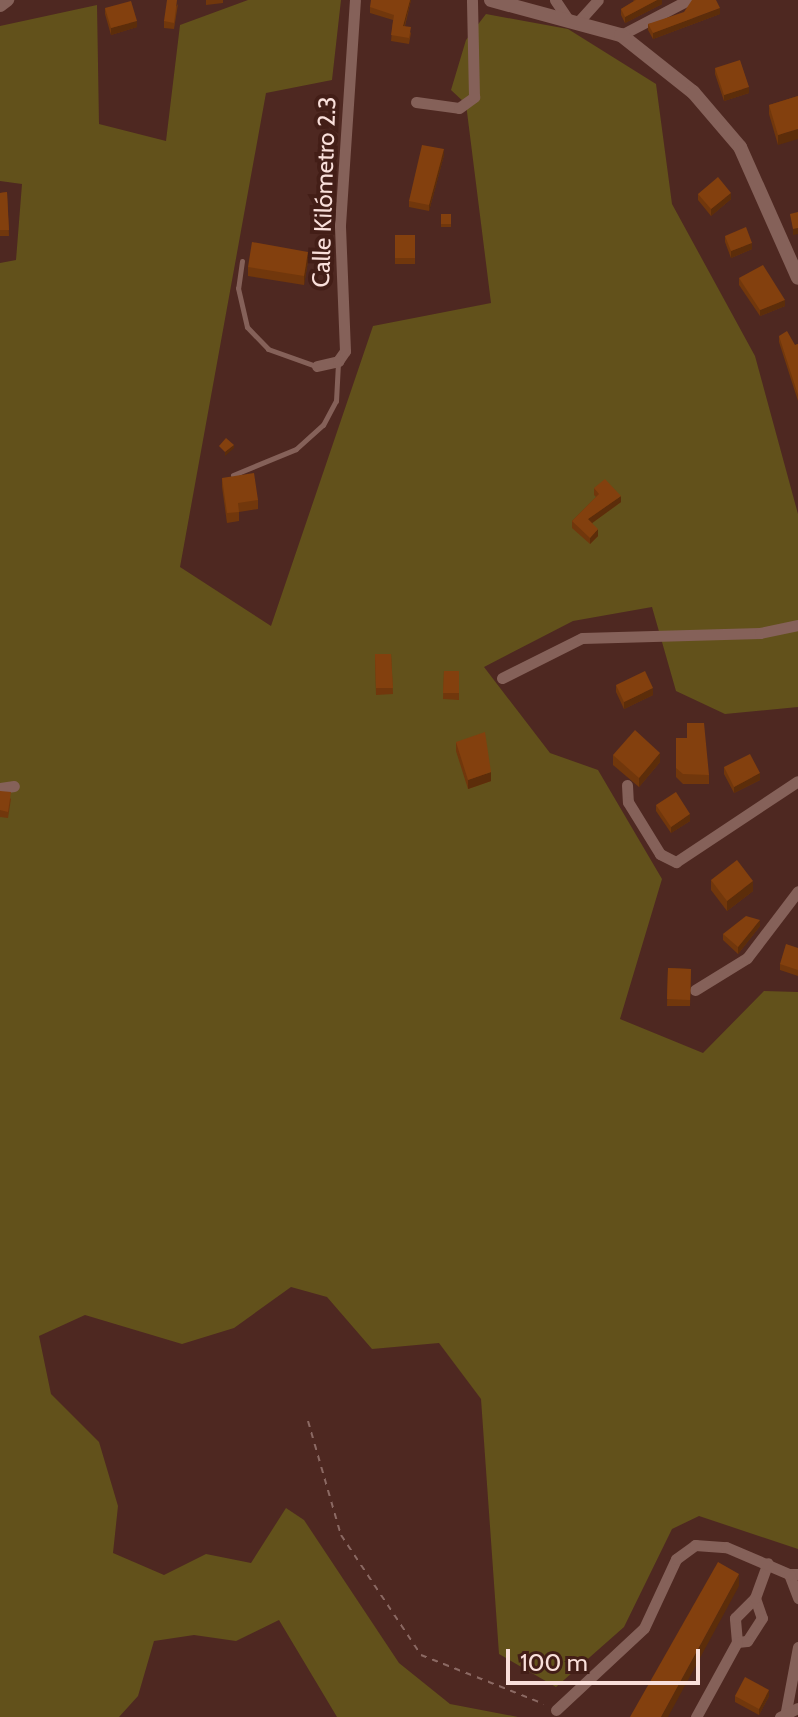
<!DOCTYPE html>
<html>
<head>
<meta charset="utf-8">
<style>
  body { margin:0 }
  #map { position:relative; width:798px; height:1717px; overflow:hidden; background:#4e2821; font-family:Cabin,sans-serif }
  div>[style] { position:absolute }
  .green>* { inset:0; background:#62511b }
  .path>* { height:2px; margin-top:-1px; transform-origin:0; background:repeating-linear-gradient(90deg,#8b6963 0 6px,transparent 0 12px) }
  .service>* { height:5px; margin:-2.5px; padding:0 2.5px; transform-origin:2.5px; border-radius:2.5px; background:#856159 }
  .minor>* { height:11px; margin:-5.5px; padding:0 5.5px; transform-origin:5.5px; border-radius:5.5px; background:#856159 }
  .tertiary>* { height:14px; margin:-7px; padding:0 7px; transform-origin:7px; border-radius:7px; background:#856159 }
  .wall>* { inset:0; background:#71370c }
  .shaded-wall>* { inset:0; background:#5c2d0a }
  .building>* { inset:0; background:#83400e }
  span { translate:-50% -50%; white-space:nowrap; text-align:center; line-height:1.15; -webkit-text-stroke:8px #431e17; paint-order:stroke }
  .street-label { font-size:24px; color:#f9dfda }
  .scale { position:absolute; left:506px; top:1649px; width:194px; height:36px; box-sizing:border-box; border:4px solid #f9dfda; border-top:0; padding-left:10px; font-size:24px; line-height:28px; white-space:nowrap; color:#f9dfda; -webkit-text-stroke:6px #431e17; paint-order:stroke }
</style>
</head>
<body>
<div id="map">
  <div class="green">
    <div style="clip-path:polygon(248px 0,341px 0,332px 80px,266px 93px,180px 567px,271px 626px,373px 326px,491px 303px,466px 104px,451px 90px,466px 40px,486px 14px,568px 29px,656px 84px,672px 204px,755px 356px,798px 514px,798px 707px,725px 714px,676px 691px,652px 607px,573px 621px,484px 667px,550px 753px,598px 770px,662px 879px,620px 1019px,703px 1053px,764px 991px,798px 992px,798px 1549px,699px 1516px,672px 1529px,624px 1627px,556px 1687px,499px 1654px,481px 1399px,439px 1343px,372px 1349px,327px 1297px,291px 1287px,234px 1328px,182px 1344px,85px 1315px,39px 1336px,51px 1394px,99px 1442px,118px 1506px,113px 1553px,164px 1575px,206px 1554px,251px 1563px,286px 1508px,304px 1520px,399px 1663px,450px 1704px,518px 1717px,337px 1717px,279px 1620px,236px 1641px,194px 1635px,154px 1641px,138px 1696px,119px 1717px,0 1717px,0 263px,16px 260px,22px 184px,0 181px,0 26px,97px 5px,99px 124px,166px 141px,180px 25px)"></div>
  </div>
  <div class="path">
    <div style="left:308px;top:1421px;width:119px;rotate:73.9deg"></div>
    <div style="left:341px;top:1535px;width:144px;rotate:56.3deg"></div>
    <div style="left:421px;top:1655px;width:132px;rotate:21.7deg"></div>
  </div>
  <div class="service">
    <div style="left:242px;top:261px;width:27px;rotate:98deg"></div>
    <div style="left:238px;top:288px;width:40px;rotate:77deg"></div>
    <div style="left:247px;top:327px;width:30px;rotate:46deg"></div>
    <div style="left:268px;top:349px;width:51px;rotate:19.5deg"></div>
    <div style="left:233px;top:475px;width:68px;rotate:-22.4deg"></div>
    <div style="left:296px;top:449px;width:36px;rotate:-42deg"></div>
    <div style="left:323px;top:425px;width:27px;rotate:-62deg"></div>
    <div style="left:336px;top:401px;width:39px;rotate:-87deg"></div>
  </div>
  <div class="minor">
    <div style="left:555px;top:0;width:22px;rotate:56deg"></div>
    <div style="left:579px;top:21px;width:28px;rotate:-48deg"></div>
    <div style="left:621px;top:35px;width:76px;rotate:-27.6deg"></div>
    <div style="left:416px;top:102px;width:43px;rotate:7.9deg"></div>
    <div style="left:459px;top:108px;width:19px;rotate:-36deg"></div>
    <div style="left:474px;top:97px;width:97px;rotate:-91.2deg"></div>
    <div style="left:317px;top:366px;width:22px;rotate:-13deg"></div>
    <div style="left:338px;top:361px;width:12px;rotate:-55deg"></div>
    <div style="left:345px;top:351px;width:126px;rotate:-92.3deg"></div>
    <div style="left:340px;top:225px;width:225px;rotate:-86.2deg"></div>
    <div style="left:502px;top:678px;width:89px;rotate:-26.6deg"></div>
    <div style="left:582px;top:638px;width:178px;rotate:-1.6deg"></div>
    <div style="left:760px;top:633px;width:39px;rotate:-12deg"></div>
    <div style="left:627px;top:785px;width:17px;rotate:87deg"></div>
    <div style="left:628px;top:802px;width:61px;rotate:58.4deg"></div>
    <div style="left:660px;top:854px;width:18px;rotate:27deg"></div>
    <div style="left:676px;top:862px;width:146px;rotate:-33.6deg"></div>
    <div style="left:0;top:788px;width:14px;rotate:-8deg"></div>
    <div style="left:695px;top:990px;width:61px;rotate:-31.6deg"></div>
    <div style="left:747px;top:958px;width:84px;rotate:-52.7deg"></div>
    <div style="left:798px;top:1574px;width:9px;rotate:180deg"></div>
    <div style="left:789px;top:1574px;width:26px;rotate:69deg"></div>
    <div style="left:755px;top:1598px;width:21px;rotate:71deg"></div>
    <div style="left:762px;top:1618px;width:27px;rotate:123deg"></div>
    <div style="left:747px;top:1641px;width:10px;rotate:174deg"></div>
    <div style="left:737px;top:1642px;width:24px;rotate:-95deg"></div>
    <div style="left:735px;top:1618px;width:28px;rotate:-45deg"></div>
    <div style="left:755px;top:1598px;width:37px;rotate:-70deg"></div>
    <div style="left:556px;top:1710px;width:120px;rotate:-43deg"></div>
    <div style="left:644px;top:1628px;width:76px;rotate:-65.1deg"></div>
    <div style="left:676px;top:1559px;width:24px;rotate:-36deg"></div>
    <div style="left:695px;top:1545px;width:31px;rotate:4deg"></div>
    <div style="left:726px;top:1547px;width:69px;rotate:23.2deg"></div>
    <div style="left:786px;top:1711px;width:65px;rotate:-79.4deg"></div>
    <div style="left:696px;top:1717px;width:85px;rotate:-61.3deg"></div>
    <div style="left:780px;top:1717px;width:20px;rotate:-27deg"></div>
  </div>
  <div class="tertiary">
    <div style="left:491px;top:0;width:135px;rotate:15.1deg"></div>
    <div style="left:621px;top:35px;width:92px;rotate:38.4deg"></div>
    <div style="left:693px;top:92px;width:72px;rotate:49.5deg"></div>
    <div style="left:740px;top:147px;width:143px;rotate:66.1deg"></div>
    <div style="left:0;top:5px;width:9px;rotate:-36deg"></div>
  </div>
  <div class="wall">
    <div style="clip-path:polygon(206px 0,223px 0,223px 3px,206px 5px)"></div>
    <div style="clip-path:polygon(411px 0,405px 26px,411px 33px,409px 44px,391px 41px,393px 20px,370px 13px,370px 7px)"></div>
    <div style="clip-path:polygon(633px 0,662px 0,662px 4px,625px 23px,621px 15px,621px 9px,634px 1px)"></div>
    <div style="clip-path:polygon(178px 4px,174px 29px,164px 28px,164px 21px)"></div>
    <div style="clip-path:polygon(105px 8px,137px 27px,111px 35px,105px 14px)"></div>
    <div style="clip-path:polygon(720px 14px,653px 39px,648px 30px,648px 24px)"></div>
    <div style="clip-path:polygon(715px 68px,749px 93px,724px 101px,715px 74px)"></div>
    <div style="clip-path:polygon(798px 96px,778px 145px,769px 114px,769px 105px)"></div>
    <div style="clip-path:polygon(444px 155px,429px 211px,409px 207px,409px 201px)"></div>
    <div style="clip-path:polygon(7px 192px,9px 236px,0 236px,0 193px)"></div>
    <div style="clip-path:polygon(698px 194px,731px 199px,711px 216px,698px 200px)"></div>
    <div style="clip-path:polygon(441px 214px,451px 214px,451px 227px,441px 227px)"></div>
    <div style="clip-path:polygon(395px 235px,415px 235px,415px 264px,395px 264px)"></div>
    <div style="clip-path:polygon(725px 236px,752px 249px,731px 258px,725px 242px)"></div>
    <div style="clip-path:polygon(308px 261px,304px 285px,248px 276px,248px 267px)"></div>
    <div style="clip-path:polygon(739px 278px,785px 306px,760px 316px,739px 285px)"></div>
    <div style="clip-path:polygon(779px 336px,795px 345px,798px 344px,798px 401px,779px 342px)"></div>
    <div style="clip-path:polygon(222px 478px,258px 500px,258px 509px,239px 512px,239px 521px,227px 523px,222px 487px)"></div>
    <div style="clip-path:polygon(594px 488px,621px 502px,592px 523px,598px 536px,590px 544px,572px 528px,572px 521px,596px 497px,594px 495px)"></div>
    <div style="clip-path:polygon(375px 654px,391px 654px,393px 694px,376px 695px)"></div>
    <div style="clip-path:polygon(444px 671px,459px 671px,459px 700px,443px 699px)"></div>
    <div style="clip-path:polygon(616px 685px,653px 695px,624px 709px,616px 692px)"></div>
    <div style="clip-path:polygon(676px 738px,709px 775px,709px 784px,683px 784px,676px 777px)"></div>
    <div style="clip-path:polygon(456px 742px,491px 781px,468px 789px,456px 751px)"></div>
    <div style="clip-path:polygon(613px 755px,660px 762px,639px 787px,613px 765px)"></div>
    <div style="clip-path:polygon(724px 767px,760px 780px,734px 793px,724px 774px)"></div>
    <div style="clip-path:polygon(0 791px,11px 799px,8px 818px,0 817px)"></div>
    <div style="clip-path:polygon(656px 805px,690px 821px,671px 833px,656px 811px)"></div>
    <div style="clip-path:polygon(711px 880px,753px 891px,727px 911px,711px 890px)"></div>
    <div style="clip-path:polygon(760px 926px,738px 954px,723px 940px,723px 934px)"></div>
    <div style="clip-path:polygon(798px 948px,798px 976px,780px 970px,780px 964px)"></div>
    <div style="clip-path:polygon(668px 968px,691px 969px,690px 1006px,667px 1006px)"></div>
    <div style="clip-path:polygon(735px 1696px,769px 1696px,759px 1715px,735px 1702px)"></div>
  </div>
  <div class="shaded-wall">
    <div style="clip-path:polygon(410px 0,411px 0,403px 31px,403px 26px)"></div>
    <div style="clip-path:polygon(657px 0,662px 0,662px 4px,625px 23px,625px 17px)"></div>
    <div style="clip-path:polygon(720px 8px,720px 14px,653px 39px,653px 33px)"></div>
    <div style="clip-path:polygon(137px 21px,137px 27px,111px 35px,111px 28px)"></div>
    <div style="clip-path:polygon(749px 87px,749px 93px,724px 101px,724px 95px)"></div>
    <div style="clip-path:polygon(798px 129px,798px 139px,778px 145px,778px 135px)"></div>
    <div style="clip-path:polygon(444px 149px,444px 155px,429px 211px,429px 205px)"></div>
    <div style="clip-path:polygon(731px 193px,731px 199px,711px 216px,711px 209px)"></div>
    <div style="clip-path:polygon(798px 228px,798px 234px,793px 235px,793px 229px)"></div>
    <div style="clip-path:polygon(752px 243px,752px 249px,731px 258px,731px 251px)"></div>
    <div style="clip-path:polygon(308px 252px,308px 261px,304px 285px,304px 276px)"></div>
    <div style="clip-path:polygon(785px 300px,785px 306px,760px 316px,760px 310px)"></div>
    <div style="clip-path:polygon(234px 445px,234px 448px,225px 456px,225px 452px)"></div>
    <div style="clip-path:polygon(621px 496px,621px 502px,588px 526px,588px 519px)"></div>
    <div style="clip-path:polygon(598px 529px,598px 536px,590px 544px,590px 538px)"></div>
    <div style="clip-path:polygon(653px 688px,653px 695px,624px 709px,624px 702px)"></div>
    <div style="clip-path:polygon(660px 753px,660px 762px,639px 787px,639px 778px)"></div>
    <div style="clip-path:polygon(491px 772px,491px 781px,468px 789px,468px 780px)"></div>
    <div style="clip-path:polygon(760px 773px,760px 780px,734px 793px,734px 787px)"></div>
    <div style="clip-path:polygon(690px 814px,690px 821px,671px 833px,671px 827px)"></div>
    <div style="clip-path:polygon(753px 881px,753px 891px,727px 911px,727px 901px)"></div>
    <div style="clip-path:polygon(760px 920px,760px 926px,738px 954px,738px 947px)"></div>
    <div style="clip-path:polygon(739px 1574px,739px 1586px,668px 1717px,661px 1717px)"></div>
    <div style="clip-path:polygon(769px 1690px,769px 1696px,759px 1715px,759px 1709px)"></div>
  </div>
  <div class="building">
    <div style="clip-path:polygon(167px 0,177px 0,174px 23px,164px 21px)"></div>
    <div style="clip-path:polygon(371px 0,410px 0,403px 26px,411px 27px,409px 38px,391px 35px,394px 15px,370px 7px)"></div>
    <div style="clip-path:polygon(636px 0,657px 0,625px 17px,621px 9px)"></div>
    <div style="clip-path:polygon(692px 0,716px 0,720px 8px,653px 33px,648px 24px,684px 12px)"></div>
    <div style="clip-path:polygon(131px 1px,137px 21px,111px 28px,105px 8px)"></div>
    <div style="clip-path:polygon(740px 60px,749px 87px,724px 95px,715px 68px)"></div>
    <div style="clip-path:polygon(798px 96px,798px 129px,778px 135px,769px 105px)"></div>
    <div style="clip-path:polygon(422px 145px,444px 149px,429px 205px,409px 201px)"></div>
    <div style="clip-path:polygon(718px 177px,731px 193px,711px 209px,698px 194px)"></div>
    <div style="clip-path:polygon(7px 192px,9px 230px,0 230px,0 193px)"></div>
    <div style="clip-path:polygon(798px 212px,798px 228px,793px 229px,790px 214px)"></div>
    <div style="clip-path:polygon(441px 214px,451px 214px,451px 224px,441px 224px)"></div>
    <div style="clip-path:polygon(746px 227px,752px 243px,731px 251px,725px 236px)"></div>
    <div style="clip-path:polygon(395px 235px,415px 235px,415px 258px,395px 258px)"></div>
    <div style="clip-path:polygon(252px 242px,308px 252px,304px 276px,248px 267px)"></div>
    <div style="clip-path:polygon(763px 265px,785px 300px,760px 310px,739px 278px)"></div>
    <div style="clip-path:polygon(787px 331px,795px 345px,798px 344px,798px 395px,779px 336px)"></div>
    <div style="clip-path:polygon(226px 438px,234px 445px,225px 452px,219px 446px)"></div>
    <div style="clip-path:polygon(254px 473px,258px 500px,238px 503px,239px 512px,227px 513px,222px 478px)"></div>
    <div style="clip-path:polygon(605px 479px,621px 496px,588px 519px,598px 529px,590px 538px,572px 521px,599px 494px,594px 488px)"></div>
    <div style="clip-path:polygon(375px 654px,391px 654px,393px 688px,376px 688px)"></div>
    <div style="clip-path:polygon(444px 671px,459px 671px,459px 693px,443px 693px)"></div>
    <div style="clip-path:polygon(645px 671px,653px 688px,624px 702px,616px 685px)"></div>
    <div style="clip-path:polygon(687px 723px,704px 723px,709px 775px,683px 774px,676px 768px,676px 738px,687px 738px)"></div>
    <div style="clip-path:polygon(635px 730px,660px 753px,639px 778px,613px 755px)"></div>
    <div style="clip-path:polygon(485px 732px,491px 772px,468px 780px,456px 742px)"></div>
    <div style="clip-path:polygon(750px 754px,760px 773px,734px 787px,724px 767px)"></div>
    <div style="clip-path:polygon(0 791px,11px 792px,8px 812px,0 810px)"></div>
    <div style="clip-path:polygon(676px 792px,690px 814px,671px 827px,656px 805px)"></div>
    <div style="clip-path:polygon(737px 860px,753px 881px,727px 901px,711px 880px)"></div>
    <div style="clip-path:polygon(746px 916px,760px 920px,738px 947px,723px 934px)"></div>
    <div style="clip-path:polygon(786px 944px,798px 948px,798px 970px,780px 964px)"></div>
    <div style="clip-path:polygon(668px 968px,691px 969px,690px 1000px,667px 999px)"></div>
    <div style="clip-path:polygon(718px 1562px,739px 1574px,661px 1717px,630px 1717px)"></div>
    <div style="clip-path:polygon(745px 1677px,769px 1690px,759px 1709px,735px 1696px)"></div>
  </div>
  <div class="street-label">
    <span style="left:324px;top:192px;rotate:-88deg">Calle Kilómetro 2.3</span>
  </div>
  <div class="scale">100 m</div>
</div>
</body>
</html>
